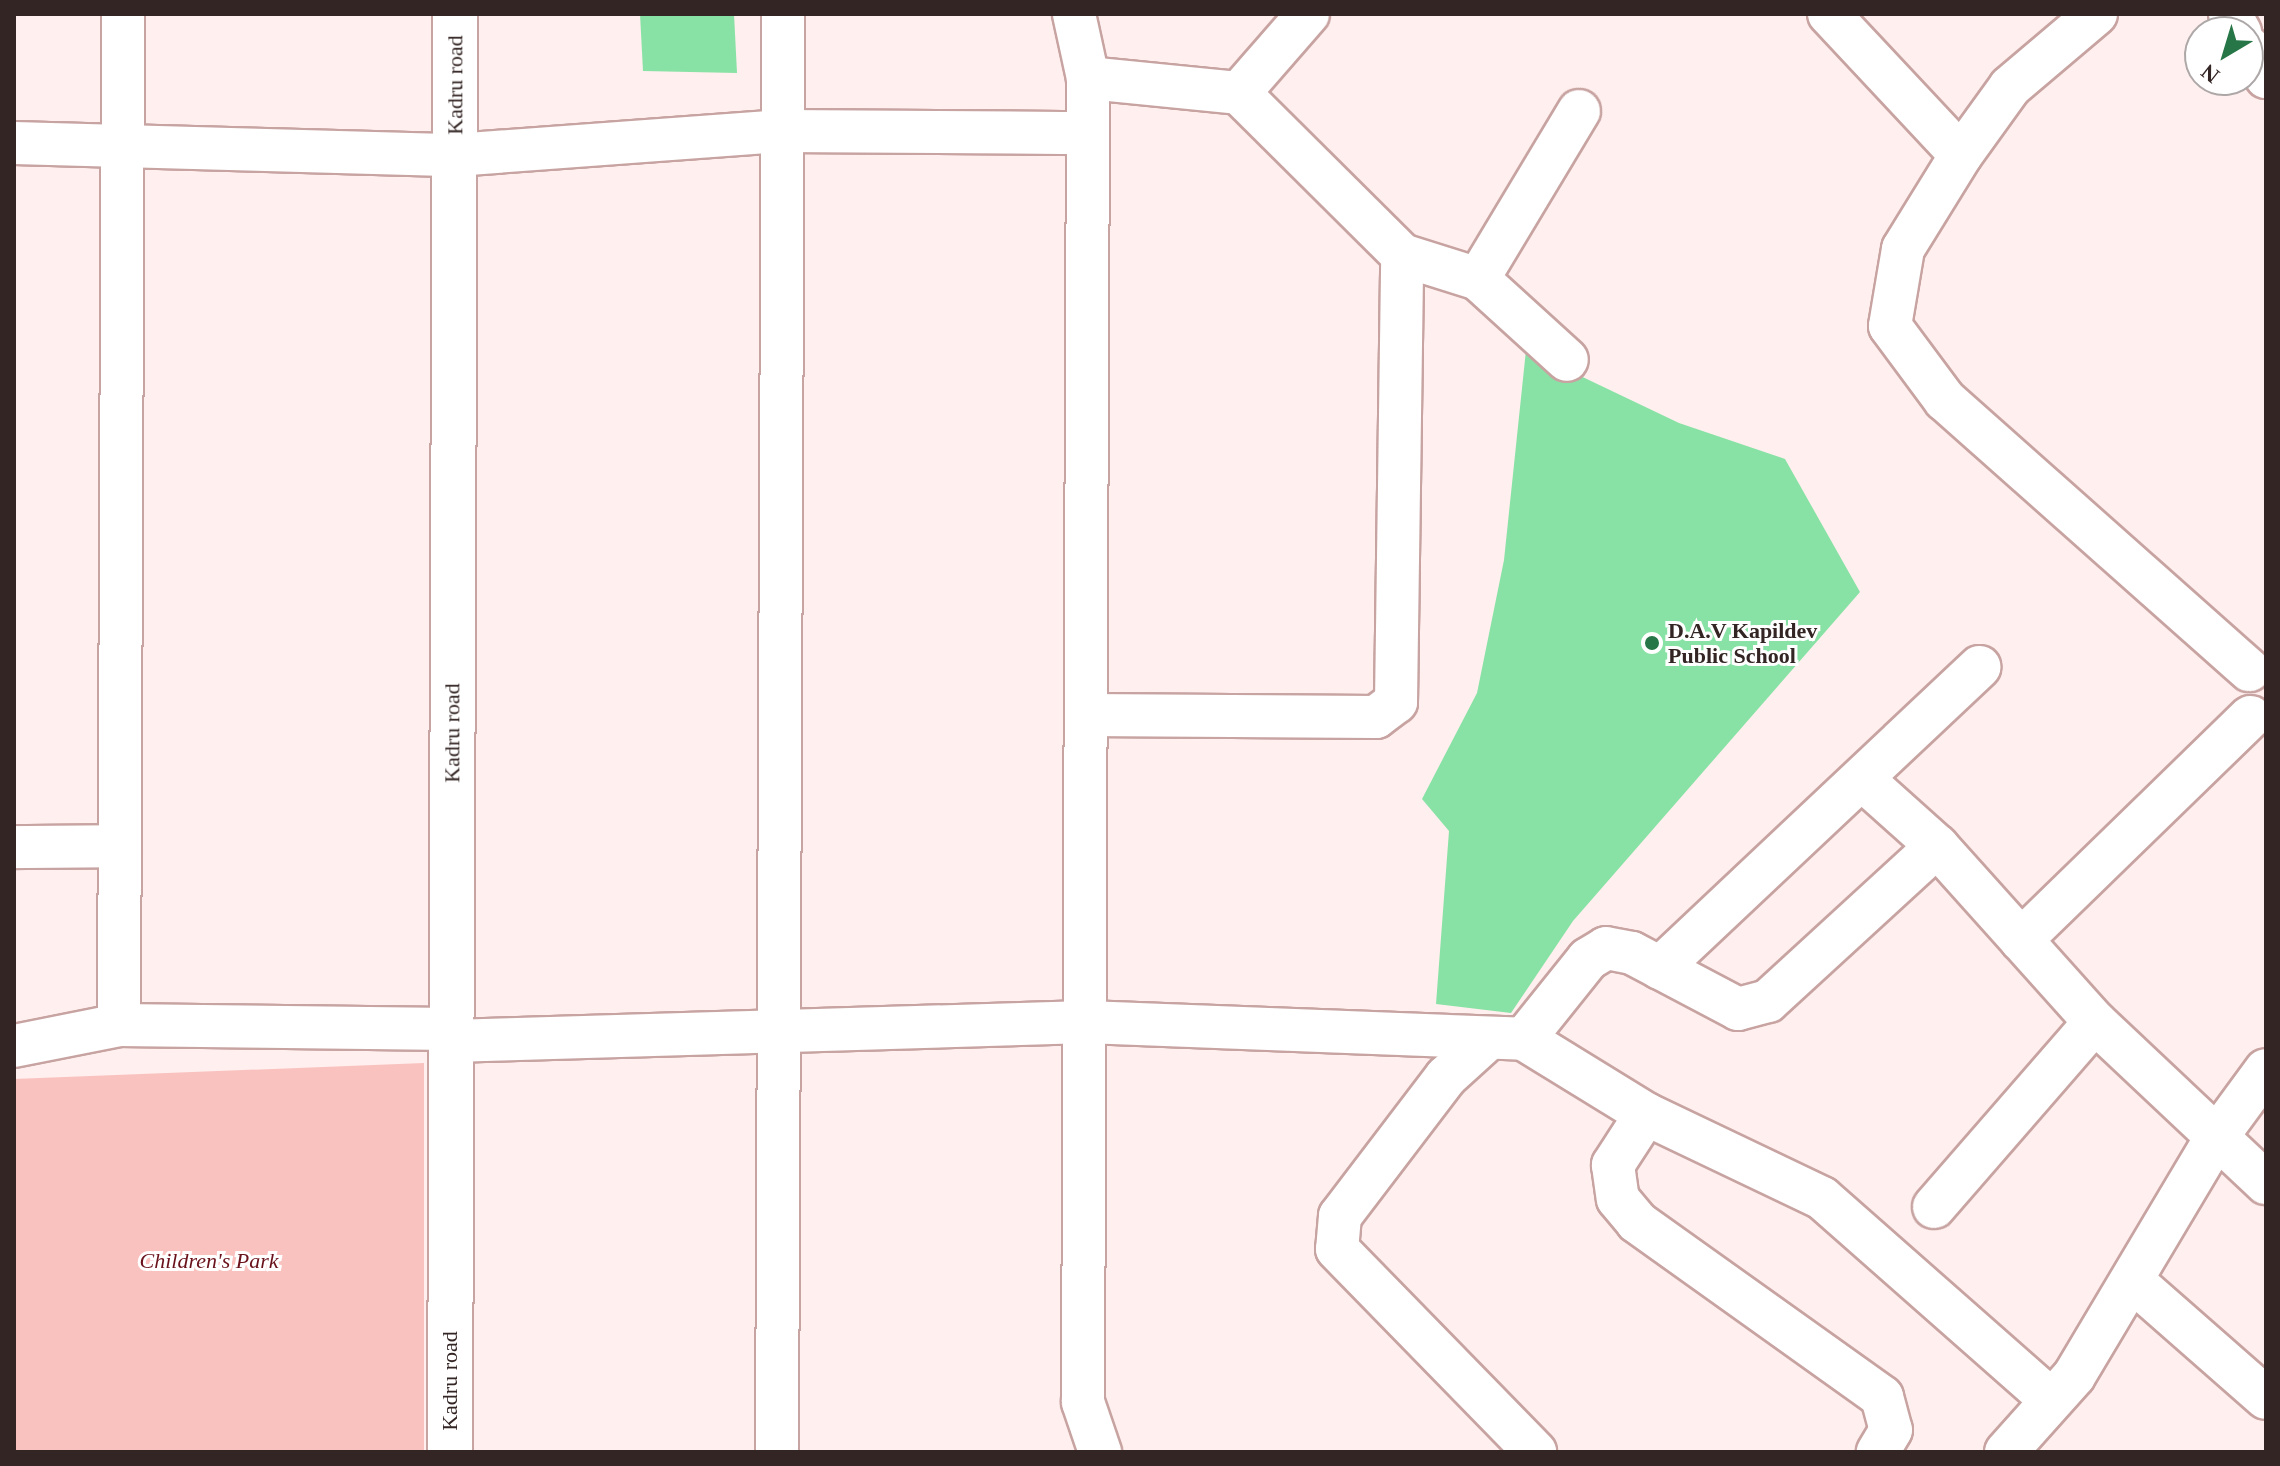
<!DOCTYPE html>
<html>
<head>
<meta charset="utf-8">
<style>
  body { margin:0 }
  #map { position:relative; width:2280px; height:1466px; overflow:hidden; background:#ffefee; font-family:"Times New Roman",serif }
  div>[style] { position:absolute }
  .green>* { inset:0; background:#f9c2bf }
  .building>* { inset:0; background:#89e2a5 }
  .roads { filter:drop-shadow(2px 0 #c7a3a1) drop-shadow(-2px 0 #c7a3a1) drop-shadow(0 2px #c7a3a1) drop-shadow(0 -2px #c7a3a1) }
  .minor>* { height:42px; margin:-21px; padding:0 21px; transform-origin:21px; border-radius:21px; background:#fff }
  .secondary>* { height:44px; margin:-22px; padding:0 22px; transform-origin:22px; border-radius:22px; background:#fff }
  .dots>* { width:22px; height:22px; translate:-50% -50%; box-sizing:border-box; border:4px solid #fff; border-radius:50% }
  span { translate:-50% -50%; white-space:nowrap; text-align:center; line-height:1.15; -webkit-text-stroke:6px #fff; paint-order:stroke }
  .street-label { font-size:22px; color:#332524 }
  .poi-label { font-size:22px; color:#332524; font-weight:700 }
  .left { translate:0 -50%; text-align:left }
  .park-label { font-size:22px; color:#6a121b; font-style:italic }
  .frame { position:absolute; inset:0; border:16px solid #332524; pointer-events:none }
  .north { position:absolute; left:2184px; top:16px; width:80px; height:80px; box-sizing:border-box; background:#fff; border:2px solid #ada8a7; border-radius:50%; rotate:218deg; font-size:22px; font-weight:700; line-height:32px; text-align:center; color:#332524 }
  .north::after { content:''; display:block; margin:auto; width:28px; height:36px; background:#277647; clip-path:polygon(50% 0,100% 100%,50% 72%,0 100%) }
</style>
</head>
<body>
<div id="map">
  <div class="green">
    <div style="clip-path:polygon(424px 1063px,424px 1452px,14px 1452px,14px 1079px)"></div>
  </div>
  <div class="building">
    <div style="clip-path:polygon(640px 14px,734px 14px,737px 73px,643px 71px)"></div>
    <div style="clip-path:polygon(1526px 350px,1679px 423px,1785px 459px,1860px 592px,1573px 921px,1511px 1013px,1436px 1004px,1449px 831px,1422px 799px,1477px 693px,1504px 560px)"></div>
  </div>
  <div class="roads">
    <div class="minor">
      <div style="left:1074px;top:14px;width:66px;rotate:77.7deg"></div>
      <div style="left:1829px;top:14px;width:193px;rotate:46.9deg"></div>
      <div style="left:2096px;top:14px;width:113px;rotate:139.7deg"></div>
      <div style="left:2010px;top:87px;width:84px;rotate:125.8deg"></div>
      <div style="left:1961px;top:155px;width:110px;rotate:121.7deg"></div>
      <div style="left:1903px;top:249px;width:78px;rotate:99.6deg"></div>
      <div style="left:1890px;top:326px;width:92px;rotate:53.4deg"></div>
      <div style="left:1945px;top:400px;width:407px;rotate:41.6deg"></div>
      <div style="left:2230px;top:14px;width:21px;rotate:61deg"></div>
      <div style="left:2248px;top:47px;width:35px;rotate:59deg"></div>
      <div style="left:1239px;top:93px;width:105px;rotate:-48.9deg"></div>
      <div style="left:14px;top:143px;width:441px;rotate:1.6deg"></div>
      <div style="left:455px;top:155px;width:329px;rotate:-4.2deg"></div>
      <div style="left:783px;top:131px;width:305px;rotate:0.4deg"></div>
      <div style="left:1478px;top:279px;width:196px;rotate:-59deg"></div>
      <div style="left:1087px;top:715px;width:289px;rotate:0.4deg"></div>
      <div style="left:1376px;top:717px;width:25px;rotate:-37deg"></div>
      <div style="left:1396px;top:702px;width:447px;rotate:-89.2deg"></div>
      <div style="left:1862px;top:779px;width:101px;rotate:41.8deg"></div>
      <div style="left:1937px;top:846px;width:237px;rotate:48.1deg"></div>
      <div style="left:2095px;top:1022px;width:235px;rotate:43.3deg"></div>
      <div style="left:14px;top:847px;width:106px;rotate:-0.5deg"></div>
      <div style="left:2021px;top:940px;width:320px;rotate:-44.2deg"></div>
      <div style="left:1660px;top:968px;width:439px;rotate:-43.3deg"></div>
      <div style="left:119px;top:1025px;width:1011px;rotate:-89.77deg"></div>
      <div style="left:1489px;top:1038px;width:58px;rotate:137.8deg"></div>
      <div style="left:1446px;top:1077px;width:175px;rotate:127.3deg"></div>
      <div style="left:1340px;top:1216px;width:33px;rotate:95deg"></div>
      <div style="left:1337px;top:1249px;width:284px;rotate:45.7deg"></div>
      <div style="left:1524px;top:1039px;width:102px;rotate:-51.3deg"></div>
      <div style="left:1588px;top:959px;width:21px;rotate:-31deg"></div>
      <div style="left:1606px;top:948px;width:26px;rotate:11deg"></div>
      <div style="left:1632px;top:953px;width:120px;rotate:27.8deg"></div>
      <div style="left:1738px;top:1009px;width:31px;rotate:-15deg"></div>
      <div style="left:1768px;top:1001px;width:229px;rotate:-42.5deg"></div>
      <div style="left:451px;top:1041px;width:635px;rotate:-1.71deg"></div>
      <div style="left:1086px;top:1022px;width:438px;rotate:2.2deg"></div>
      <div style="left:1524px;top:1039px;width:143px;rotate:31.6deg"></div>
      <div style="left:1646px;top:1114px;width:195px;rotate:25.5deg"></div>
      <div style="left:1822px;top:1198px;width:304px;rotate:41.4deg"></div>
      <div style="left:14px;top:1046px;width:107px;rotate:-11.3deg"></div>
      <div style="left:119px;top:1025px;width:332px;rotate:0.7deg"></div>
      <div style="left:1646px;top:1114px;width:61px;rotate:122.9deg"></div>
      <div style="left:1613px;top:1165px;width:34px;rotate:82deg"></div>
      <div style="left:1618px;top:1199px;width:30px;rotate:50deg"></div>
      <div style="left:1637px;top:1222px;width:301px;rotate:35.5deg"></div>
      <div style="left:1882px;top:1397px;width:34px;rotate:75deg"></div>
      <div style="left:1891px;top:1430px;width:26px;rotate:121deg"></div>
      <div style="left:1934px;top:1207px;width:245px;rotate:-49deg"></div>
      <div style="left:2135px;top:1283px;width:174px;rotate:41.3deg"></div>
      <div style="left:777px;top:1452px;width:1438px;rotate:-89.76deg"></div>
      <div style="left:1100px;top:1452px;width:53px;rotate:-108.8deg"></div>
      <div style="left:1083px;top:1402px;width:1324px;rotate:-89.78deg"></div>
      <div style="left:1088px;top:78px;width:152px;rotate:5.7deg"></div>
      <div style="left:1239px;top:93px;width:230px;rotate:44.8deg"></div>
      <div style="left:1402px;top:255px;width:80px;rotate:17.5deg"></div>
      <div style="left:1478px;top:279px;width:120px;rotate:42.3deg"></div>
      <div style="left:2006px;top:1452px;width:102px;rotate:-48.2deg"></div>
      <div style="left:2074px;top:1376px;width:277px;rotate:-59.2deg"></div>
      <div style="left:2216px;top:1138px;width:84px;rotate:-53.7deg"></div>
    </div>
    <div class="secondary">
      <div style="left:450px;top:1452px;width:1438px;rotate:-89.8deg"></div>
    </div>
  </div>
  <div class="dots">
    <div style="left:1652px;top:643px;background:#277647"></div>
  </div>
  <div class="street-label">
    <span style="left:455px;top:85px;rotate:-90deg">Kadru road</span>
    <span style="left:452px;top:733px;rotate:-90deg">Kadru road</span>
    <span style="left:450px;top:1381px;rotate:-90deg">Kadru road</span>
  </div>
  <div class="poi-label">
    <span class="left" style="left:1668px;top:643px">D.A.V Kapildev<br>Public School</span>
  </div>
  <div class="park-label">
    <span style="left:209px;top:1261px">Children's Park</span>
  </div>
  <div class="frame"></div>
  <div class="north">N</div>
</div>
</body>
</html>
